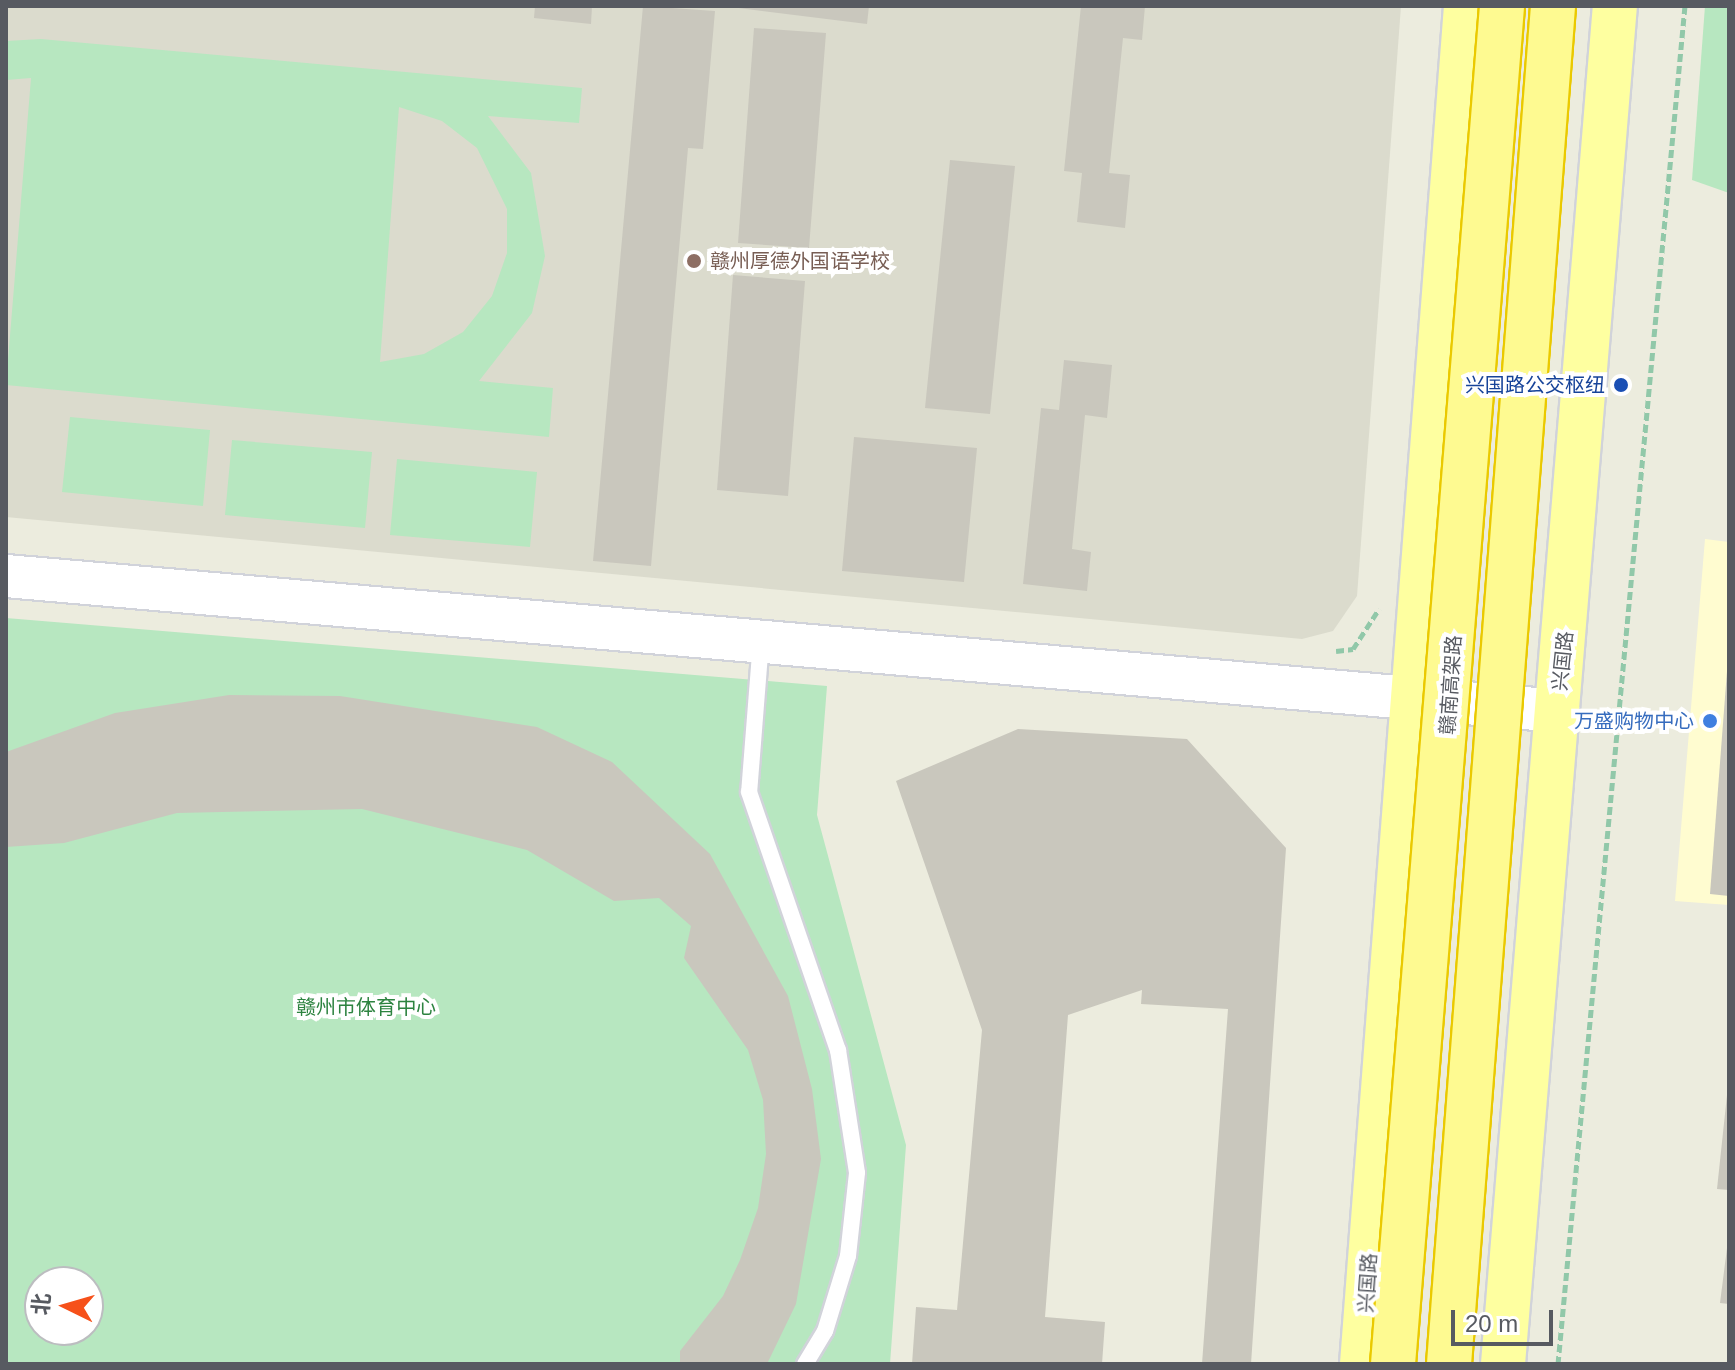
<!DOCTYPE html>
<html>
<head>
<meta charset="utf-8">
<style>
  body { margin:0 }
  #map { position:relative; width:1735px; height:1370px; overflow:hidden; background:#ececde; font-family:Helvetica,"Noto Sans SC",sans-serif }
  div>[style] { position:absolute }
  .commercial>* { inset:0; background:#fffcd0 }
  .education>* { inset:0; background:#dbdbcd }
  .green>* { inset:0; background:#b7e7c0 }
  .building>* { inset:0; background:#c9c7bd }
  .path>* { height:5px; margin-top:-2.5px; transform-origin:0; background:repeating-linear-gradient(90deg,#91c8a9 0 8px,transparent 0 12px) }
  .roads { filter:drop-shadow(2px 0 #d1d3da) drop-shadow(-2px 0 #d1d3da) drop-shadow(0 2px #d1d3da) drop-shadow(0 -2px #d1d3da) }
  .service>* { height:16px; margin:-8px; padding:0 8px; transform-origin:8px; border-radius:8px; background:#fff }
  .tertiary>* { height:42px; margin:-21px; padding:0 21px; transform-origin:21px; border-radius:21px; background:#fff }
  .primary>* { height:44px; margin:-22px; padding:0 22px; transform-origin:22px; border-radius:22px; background:#feffa0 }
  .bridges { filter:drop-shadow(2px 0 #eac900) drop-shadow(-2px 0 #eac900) drop-shadow(0 2px #eac900) drop-shadow(0 -2px #eac900) }
  .trunk-bridge>* { height:44px; margin:-22px; padding:0 22px; transform-origin:22px; border-radius:22px; background:#fefa91 }
  .dots>* { width:22px; height:22px; translate:-50% -50%; box-sizing:border-box; border:4px solid #fff; border-radius:50% }
  span { translate:-50% -50%; white-space:nowrap; text-align:center; line-height:1.15; -webkit-text-stroke:8px #fff; paint-order:stroke }
  .education-label { font-size:20px; color:#785e54 }
  .left { translate:0 -50%; text-align:left }
  .transit-label { font-size:20px; color:#164399 }
  .right { translate:-100% -50%; text-align:right }
  .street-label { font-size:20px; color:#575a61 }
  .shop-label { font-size:20px; color:#366cbe }
  .park-label { font-size:20px; color:#2d8340 }
  .frame { position:absolute; inset:0; border:8px solid #575a61; pointer-events:none }
  .north { position:absolute; left:24px; top:1266px; width:80px; height:80px; box-sizing:border-box; background:#fff; border:2px solid #bcbdc0; border-radius:50%; rotate:275deg; font-size:22px; font-weight:700; line-height:32px; text-align:center; color:#575a61 }
  .north::after { content:''; display:block; margin:auto; width:28px; height:36px; background:#f6511a; clip-path:polygon(50% 0,100% 100%,50% 72%,0 100%) }
  .scale { position:absolute; left:1451px; top:1310px; width:102px; height:36px; box-sizing:border-box; border:4px solid #575a61; border-top:0; padding-left:10px; font-size:24px; line-height:28px; white-space:nowrap; color:#575a61; -webkit-text-stroke:6px #fff; paint-order:stroke }
</style>
</head>
<body>
<div id="map">
  <div class="commercial">
    <div style="clip-path:polygon(1705px 539px,1729px 542px,1729px 905px,1675px 901px)"></div>
  </div>
  <div class="education">
    <div style="clip-path:polygon(6px 6px,1401px 6px,1357px 596px,1333px 631px,1302px 639px,6px 517px)"></div>
  </div>
  <div class="green">
    <div style="clip-path:polygon(1705px 6px,1729px 6px,1729px 193px,1692px 180px)"></div>
    <div style="clip-path:polygon(evenodd,41px 39px,582px 88px,579px 123px,488px 116px,531px 173px,545px 256px,532px 313px,479px 381px,553px 388px,549px 437px,6px 385px,31px 78px,6px 80px,6px 41px,41px 39px,399px 107px,442px 121px,477px 148px,507px 209px,507px 253px,492px 296px,463px 332px,424px 354px,380px 362px,399px 107px)"></div>
    <div style="clip-path:polygon(70px 417px,210px 430px,203px 506px,62px 492px)"></div>
    <div style="clip-path:polygon(232px 440px,372px 452px,365px 528px,225px 515px)"></div>
    <div style="clip-path:polygon(397px 459px,537px 472px,530px 547px,390px 535px)"></div>
    <div style="clip-path:polygon(evenodd,6px 618px,827px 686px,817px 815px,906px 1145px,890px 1364px,6px 1364px,6px 618px,40px 1282px,88px 1282px,88px 1330px,40px 1330px,40px 1282px)"></div>
  </div>
  <div class="building">
    <div style="clip-path:polygon(535px 6px,592px 6px,591px 24px,534px 18px)"></div>
    <div style="clip-path:polygon(643px 6px,715px 11px,703px 149px,688px 148px,651px 566px,593px 561px)"></div>
    <div style="clip-path:polygon(723px 6px,869px 6px,867px 24px)"></div>
    <div style="clip-path:polygon(1081px 6px,1145px 6px,1142px 40px,1123px 38px,1109px 173px,1130px 175px,1125px 228px,1077px 222px,1082px 173px,1064px 171px)"></div>
    <div style="clip-path:polygon(754px 28px,826px 33px,809px 248px,738px 243px)"></div>
    <div style="clip-path:polygon(950px 160px,1015px 166px,990px 414px,925px 408px)"></div>
    <div style="clip-path:polygon(733px 275px,805px 281px,788px 496px,717px 490px)"></div>
    <div style="clip-path:polygon(1064px 360px,1112px 365px,1107px 418px,1085px 415px,1072px 549px,1091px 552px,1087px 591px,1023px 584px,1041px 408px,1059px 410px)"></div>
    <div style="clip-path:polygon(854px 437px,977px 448px,964px 582px,842px 571px)"></div>
    <div style="clip-path:polygon(1727px 671px,1729px 671px,1729px 896px,1710px 894px)"></div>
    <div style="clip-path:polygon(229px 695px,340px 696px,537px 727px,612px 762px,710px 854px,788px 996px,812px 1089px,821px 1159px,796px 1304px,767px 1364px,680px 1364px,680px 1351px,723px 1296px,740px 1260px,758px 1208px,766px 1154px,763px 1100px,748px 1050px,684px 958px,691px 926px,659px 898px,614px 901px,527px 850px,362px 809px,177px 813px,64px 843px,6px 847px,6px 752px,115px 713px)"></div>
    <div style="clip-path:polygon(1018px 729px,1187px 739px,1286px 848px,1251px 1364px,1202px 1364px,1228px 1009px,1141px 1004px,1142px 990px,1068px 1015px,1045px 1317px,1105px 1322px,1102px 1364px,912px 1364px,916px 1307px,957px 1310px,982px 1030px,896px 781px)"></div>
    <div style="clip-path:polygon(1727px 1095px,1729px 1095px,1729px 1190px,1717px 1189px)"></div>
    <div style="clip-path:polygon(1727px 1248px,1729px 1248px,1729px 1304px,1720px 1303px)"></div>
  </div>
  <div class="path">
    <div style="left:1336px;top:651px;width:17px;rotate:-7deg"></div>
    <div style="left:1353px;top:649px;width:48px;rotate:-57deg"></div>
    <div style="left:1558px;top:1364px;width:1364px;rotate:-84.66deg"></div>
  </div>
  <div class="roads">
    <div class="service">
      <div style="left:761px;top:641px;width:151px;rotate:94.5deg"></div>
      <div style="left:749px;top:792px;width:273px;rotate:71deg"></div>
      <div style="left:838px;top:1050px;width:124px;rotate:81.2deg"></div>
      <div style="left:857px;top:1173px;width:83px;rotate:96.2deg"></div>
      <div style="left:848px;top:1256px;width:78px;rotate:107deg"></div>
      <div style="left:825px;top:1331px;width:39px;rotate:121deg"></div>
    </div>
    <div class="tertiary">
      <div style="left:6px;top:576px;width:1558px;rotate:4.97deg"></div>
    </div>
    <div class="primary">
      <div style="left:1362px;top:1364px;width:1362px;rotate:-85.62deg"></div>
      <div style="left:1503px;top:1364px;width:1363px;rotate:-85.29deg"></div>
    </div>
  </div>
  <div class="bridges">
    <div class="trunk-bridge">
      <div style="left:1393px;top:1364px;width:1362px;rotate:-85.41deg"></div>
      <div style="left:1449px;top:1364px;width:1362px;rotate:-85.62deg"></div>
    </div>
  </div>
  <div class="dots">
    <div style="left:694px;top:261px;background:#8d6e63"></div>
    <div style="left:1621px;top:385px;background:#1a4fb4"></div>
    <div style="left:1710px;top:721px;background:#3f7fe0"></div>
  </div>
  <div class="education-label">
    <span class="left" style="left:710px;top:261px">赣州厚德外国语学校</span>
  </div>
  <div class="transit-label">
    <span class="right" style="left:1605px;top:385px">兴国路公交枢纽</span>
  </div>
  <div class="street-label">
    <span style="left:1563px;top:661px;rotate:-84deg">兴国路</span>
    <span style="left:1451px;top:685px;rotate:-86deg">赣南高架路</span>
    <span style="left:1368px;top:1283px;rotate:-86deg">兴国路</span>
  </div>
  <div class="shop-label">
    <span class="right" style="left:1694px;top:721px">万盛购物中心</span>
  </div>
  <div class="park-label">
    <span style="left:366px;top:1007px">赣州市体育中心</span>
  </div>
  <div class="frame"></div>
  <div class="north">北</div>
  <div class="scale">20 m</div>
</div>
</body>
</html>
